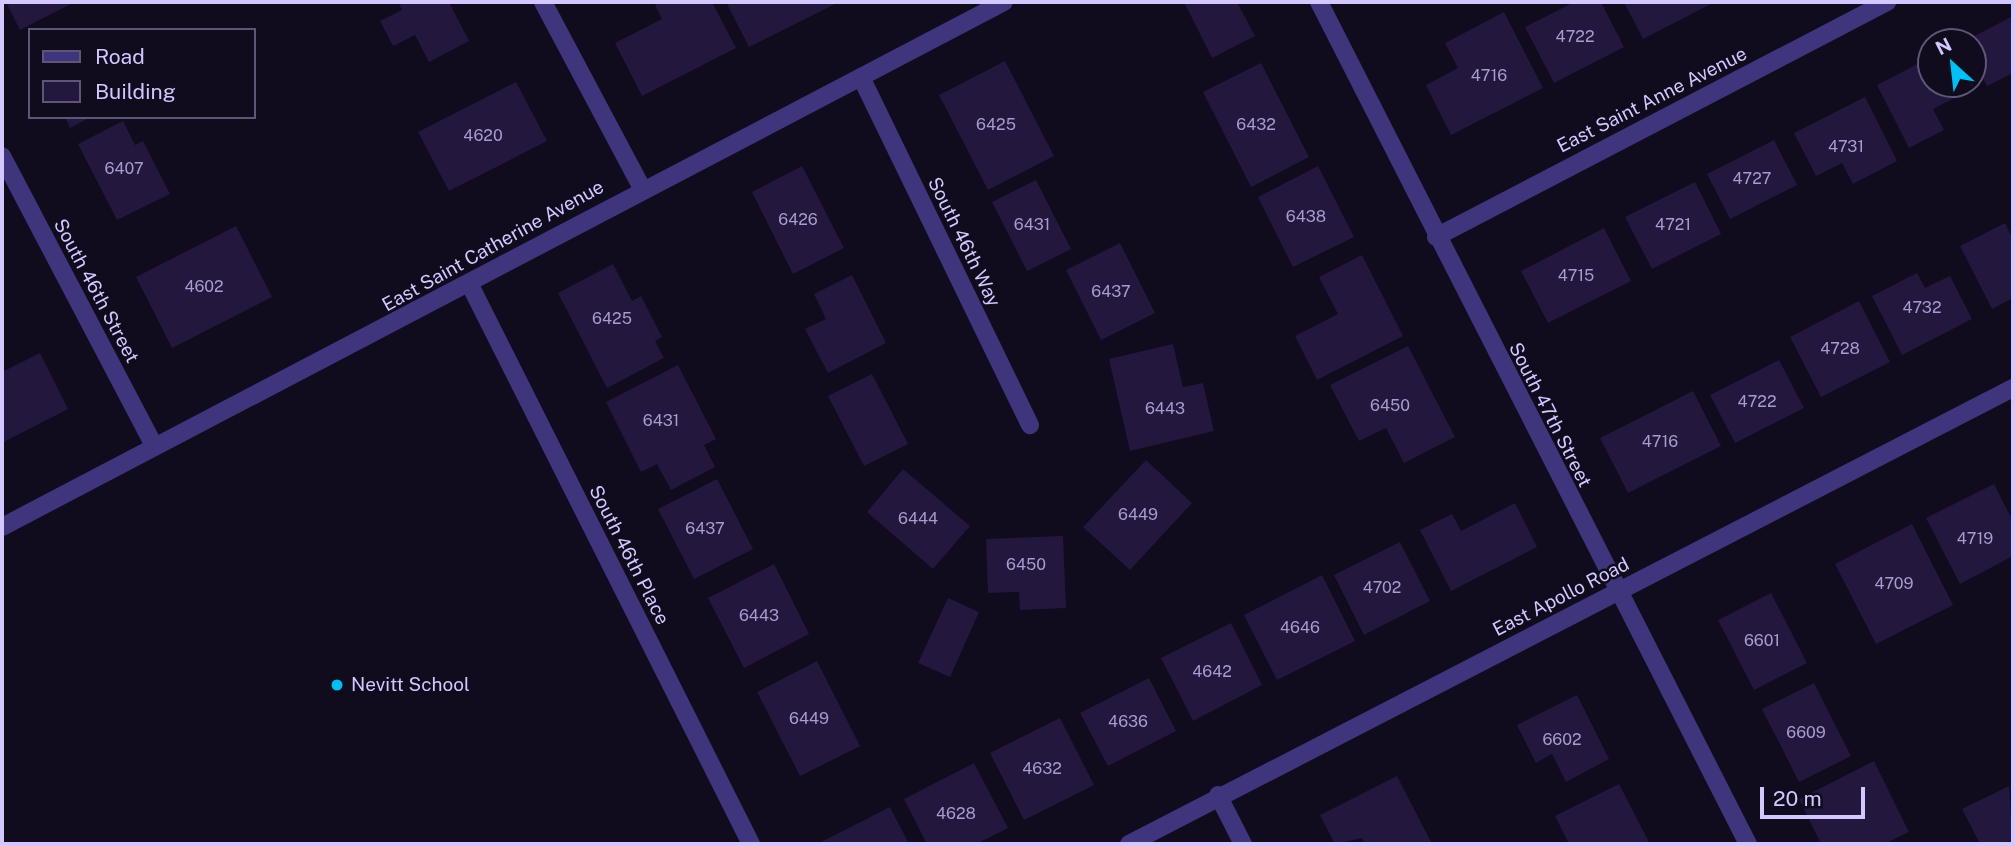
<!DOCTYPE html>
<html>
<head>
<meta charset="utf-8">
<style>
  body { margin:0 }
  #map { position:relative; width:2015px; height:846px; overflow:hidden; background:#100b1d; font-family:"Public Sans",sans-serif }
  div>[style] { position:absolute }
  .building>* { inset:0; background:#23173e }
  .street>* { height:18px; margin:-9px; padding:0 9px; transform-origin:9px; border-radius:9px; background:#3f357d }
  .dots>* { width:19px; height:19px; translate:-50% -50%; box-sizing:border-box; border:4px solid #100b1d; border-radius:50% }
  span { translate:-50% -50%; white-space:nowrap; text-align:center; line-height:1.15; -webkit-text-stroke:5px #100b1d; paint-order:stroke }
  .number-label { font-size:16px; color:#a89bcf }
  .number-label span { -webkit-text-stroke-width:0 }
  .street-label { font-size:19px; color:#d4c7ff }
  .poi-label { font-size:19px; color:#d4c7ff }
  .left { translate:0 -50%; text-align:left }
  .frame { position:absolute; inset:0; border:4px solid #d4c7ff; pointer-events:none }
  .legend { position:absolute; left:28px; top:28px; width:228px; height:91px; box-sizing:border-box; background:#100b1d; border:2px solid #5e5677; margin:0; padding:9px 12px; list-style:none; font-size:21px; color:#d4c7ff }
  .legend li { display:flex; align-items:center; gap:14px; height:35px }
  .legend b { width:35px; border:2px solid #5e5677 }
  .north { position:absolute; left:1917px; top:28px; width:70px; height:70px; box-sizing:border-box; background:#100b1d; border:2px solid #5e5677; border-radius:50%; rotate:333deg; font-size:19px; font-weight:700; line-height:28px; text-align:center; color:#d4c7ff }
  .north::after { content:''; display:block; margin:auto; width:24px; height:32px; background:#00bff2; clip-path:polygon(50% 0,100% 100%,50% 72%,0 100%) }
  .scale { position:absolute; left:1760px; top:787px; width:105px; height:32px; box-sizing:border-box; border:4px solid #d4c7ff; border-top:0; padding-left:9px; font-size:21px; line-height:24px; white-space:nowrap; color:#d4c7ff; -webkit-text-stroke:5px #100b1d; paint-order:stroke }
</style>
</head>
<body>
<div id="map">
  <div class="building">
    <div style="clip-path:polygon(6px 2px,75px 2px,20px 30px)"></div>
    <div style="clip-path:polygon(398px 2px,449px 2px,469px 41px,429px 62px,415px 35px,393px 46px,380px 21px,402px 10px)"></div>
    <div style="clip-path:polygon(662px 2px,712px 2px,736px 48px,642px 96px,615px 43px,662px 19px,655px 5px)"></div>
    <div style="clip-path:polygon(726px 2px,839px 2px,749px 47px)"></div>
    <div style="clip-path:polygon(1184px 2px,1237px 2px,1255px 36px,1212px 58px)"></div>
    <div style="clip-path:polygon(1574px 2px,1601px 2px,1624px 47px,1554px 83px,1525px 27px)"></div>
    <div style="clip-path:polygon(1624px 2px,1710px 2px,1711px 4px,1643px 39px)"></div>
    <div style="clip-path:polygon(1504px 12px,1543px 88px,1451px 135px,1426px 85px,1458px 68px,1445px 43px)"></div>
    <div style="clip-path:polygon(2013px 16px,2013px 73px,1987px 86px,1973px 59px,1973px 42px,1963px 42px)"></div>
    <div style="clip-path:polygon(1931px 57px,1931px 84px,1962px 84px,1966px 92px,1933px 109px,1944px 130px,1909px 148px,1877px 85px)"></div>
    <div style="clip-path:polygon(1005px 61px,1054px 156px,988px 190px,939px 95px)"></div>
    <div style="clip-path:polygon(1261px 63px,1309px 157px,1251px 187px,1203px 92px)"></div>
    <div style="clip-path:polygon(516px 82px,547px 141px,449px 191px,418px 132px)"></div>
    <div style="clip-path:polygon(1865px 97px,1897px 161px,1853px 184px,1842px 163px,1816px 176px,1794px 133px)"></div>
    <div style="clip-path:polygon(65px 117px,91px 117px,70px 128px)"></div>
    <div style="clip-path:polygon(123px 121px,135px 145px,143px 141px,170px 194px,117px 220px,78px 144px)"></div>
    <div style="clip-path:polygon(1774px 140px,1797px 185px,1730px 219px,1707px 174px)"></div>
    <div style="clip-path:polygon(802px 166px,844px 248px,793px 274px,752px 192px)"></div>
    <div style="clip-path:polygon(1318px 166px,1354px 237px,1293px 267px,1258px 197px)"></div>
    <div style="clip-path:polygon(1036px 180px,1071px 249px,1027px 271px,992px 202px)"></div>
    <div style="clip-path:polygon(1695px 182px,1721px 234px,1652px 269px,1625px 217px)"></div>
    <div style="clip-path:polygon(2005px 223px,2013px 240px,2013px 298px,1992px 309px,1960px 246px)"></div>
    <div style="clip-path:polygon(236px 226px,272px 297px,172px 348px,136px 277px)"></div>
    <div style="clip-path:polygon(1604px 228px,1631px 281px,1548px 323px,1521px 271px)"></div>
    <div style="clip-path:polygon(1120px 243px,1155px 313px,1101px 340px,1066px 270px)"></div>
    <div style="clip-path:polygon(1362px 255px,1403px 336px,1317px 380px,1295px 336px,1338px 314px,1319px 277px)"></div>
    <div style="clip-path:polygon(613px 264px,632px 301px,641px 296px,662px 337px,655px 341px,664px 358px,607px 388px,558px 293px)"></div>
    <div style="clip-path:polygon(1917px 273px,1925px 288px,1950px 276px,1972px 319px,1902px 355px,1872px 296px)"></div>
    <div style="clip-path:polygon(852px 275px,886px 343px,828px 373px,805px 329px,826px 319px,814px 294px)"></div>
    <div style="clip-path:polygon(1859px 301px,1890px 362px,1821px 397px,1790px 337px)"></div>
    <div style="clip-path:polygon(1173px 344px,1183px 387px,1203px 383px,1214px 431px,1130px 451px,1109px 359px)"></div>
    <div style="clip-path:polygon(1408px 346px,1455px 437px,1404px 463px,1386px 428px,1359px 441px,1330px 385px)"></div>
    <div style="clip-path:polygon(40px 353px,68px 409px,2px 443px,2px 372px)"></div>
    <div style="clip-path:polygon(1779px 360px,1804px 408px,1735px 443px,1710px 395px)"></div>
    <div style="clip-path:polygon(678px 365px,716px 439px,704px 445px,715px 467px,671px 490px,657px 464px,641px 472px,606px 402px)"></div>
    <div style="clip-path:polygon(872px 374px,908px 444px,864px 466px,828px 396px)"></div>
    <div style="clip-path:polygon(1693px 391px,1721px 446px,1628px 493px,1600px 438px)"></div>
    <div style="clip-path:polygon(1146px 460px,1192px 503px,1130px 570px,1083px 527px)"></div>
    <div style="clip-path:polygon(903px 469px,970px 526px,933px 569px,867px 512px)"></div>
    <div style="clip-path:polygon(717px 479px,753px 549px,694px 579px,658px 509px)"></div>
    <div style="clip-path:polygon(1994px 484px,2013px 521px,2013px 556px,1960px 584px,1926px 518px)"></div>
    <div style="clip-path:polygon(1515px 503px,1537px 547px,1451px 591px,1420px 530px,1452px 514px,1461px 531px)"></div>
    <div style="clip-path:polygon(1912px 524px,1953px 605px,1876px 644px,1835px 564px)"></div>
    <div style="clip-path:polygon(1063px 536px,1066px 608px,1020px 610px,1019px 592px,988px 593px,986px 539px)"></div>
    <div style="clip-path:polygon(1400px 542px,1430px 601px,1364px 635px,1334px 575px)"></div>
    <div style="clip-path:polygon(774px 564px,809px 634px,744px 668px,708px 598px)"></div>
    <div style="clip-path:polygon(1322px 575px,1355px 641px,1277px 680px,1244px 615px)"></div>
    <div style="clip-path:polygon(1771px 593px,1807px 663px,1754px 690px,1718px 620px)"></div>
    <div style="clip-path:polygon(948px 598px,979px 612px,950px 677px,918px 663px)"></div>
    <div style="clip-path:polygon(1231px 623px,1262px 685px,1193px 721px,1161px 658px)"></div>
    <div style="clip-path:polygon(817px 661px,860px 746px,800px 776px,757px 692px)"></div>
    <div style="clip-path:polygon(1149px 678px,1176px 731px,1108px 766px,1080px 713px)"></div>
    <div style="clip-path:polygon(1814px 683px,1851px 756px,1799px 782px,1762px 709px)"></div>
    <div style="clip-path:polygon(1577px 695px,1609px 759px,1566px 782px,1552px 754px,1536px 763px,1517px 725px)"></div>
    <div style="clip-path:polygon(1060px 718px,1094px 785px,1024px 820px,990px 753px)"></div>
    <div style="clip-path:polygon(1874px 761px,1909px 832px,1884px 844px,1821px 844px,1799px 799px)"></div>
    <div style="clip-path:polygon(974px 763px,1008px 828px,976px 844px,927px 844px,904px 799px)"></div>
    <div style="clip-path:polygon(1397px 776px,1432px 844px,1365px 844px,1362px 838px,1335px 844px,1320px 815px)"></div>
    <div style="clip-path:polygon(1619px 784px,1650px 844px,1569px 844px,1555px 816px)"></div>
    <div style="clip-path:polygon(2009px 786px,2013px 844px,1980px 844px,1962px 809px)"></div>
    <div style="clip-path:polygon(890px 807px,909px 844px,817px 844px)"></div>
  </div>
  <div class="street">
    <div style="left:543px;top:2px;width:211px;rotate:62deg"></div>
    <div style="left:1319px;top:2px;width:945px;rotate:63deg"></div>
    <div style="left:861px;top:77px;width:387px;rotate:64.1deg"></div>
    <div style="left:2px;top:156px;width:327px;rotate:62.3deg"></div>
    <div style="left:1436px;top:237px;width:509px;rotate:-27.52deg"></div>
    <div style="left:470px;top:285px;width:626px;rotate:63.31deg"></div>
    <div style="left:2px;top:527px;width:1131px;rotate:-27.65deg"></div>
    <div style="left:1218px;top:795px;width:55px;rotate:63deg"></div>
    <div style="left:1129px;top:844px;width:995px;rotate:-27.29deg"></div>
  </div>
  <div class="dots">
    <div style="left:337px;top:685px;background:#00bff2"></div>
  </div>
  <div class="number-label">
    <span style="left:1575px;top:37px">4722</span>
    <span style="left:1489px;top:76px">4716</span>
    <span style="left:996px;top:125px">6425</span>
    <span style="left:1256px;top:125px">6432</span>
    <span style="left:483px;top:136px">4620</span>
    <span style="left:1846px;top:147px">4731</span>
    <span style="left:124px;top:169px">6407</span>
    <span style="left:1752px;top:179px">4727</span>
    <span style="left:1306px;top:217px">6438</span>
    <span style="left:798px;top:220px">6426</span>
    <span style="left:1032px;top:225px">6431</span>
    <span style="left:1673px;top:225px">4721</span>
    <span style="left:1576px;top:276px">4715</span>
    <span style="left:204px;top:287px">4602</span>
    <span style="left:1111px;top:292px">6437</span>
    <span style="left:1922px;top:308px">4732</span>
    <span style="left:612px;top:319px">6425</span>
    <span style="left:1840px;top:349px">4728</span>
    <span style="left:1757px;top:402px">4722</span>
    <span style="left:1390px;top:406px">6450</span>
    <span style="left:1165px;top:409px">6443</span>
    <span style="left:661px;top:421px">6431</span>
    <span style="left:1660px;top:442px">4716</span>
    <span style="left:1138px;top:515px">6449</span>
    <span style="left:918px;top:519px">6444</span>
    <span style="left:705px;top:529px">6437</span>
    <span style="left:1975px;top:539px">4719</span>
    <span style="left:1026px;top:565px">6450</span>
    <span style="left:1894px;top:584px">4709</span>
    <span style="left:1382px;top:588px">4702</span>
    <span style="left:759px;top:616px">6443</span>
    <span style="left:1300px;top:628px">4646</span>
    <span style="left:1762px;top:641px">6601</span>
    <span style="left:1212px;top:672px">4642</span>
    <span style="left:809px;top:719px">6449</span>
    <span style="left:1128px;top:722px">4636</span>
    <span style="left:1806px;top:733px">6609</span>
    <span style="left:1562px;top:740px">6602</span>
    <span style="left:1042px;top:769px">4632</span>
    <span style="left:956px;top:814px">4628</span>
  </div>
  <div class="street-label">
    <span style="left:1652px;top:100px;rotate:-27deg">East Saint Anne Avenue</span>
    <span style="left:964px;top:242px;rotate:64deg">South 46th Way</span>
    <span style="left:493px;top:246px;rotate:-29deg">East Saint Catherine Avenue</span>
    <span style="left:96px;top:291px;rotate:62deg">South 46th Street</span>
    <span style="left:1550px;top:415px;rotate:63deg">South 47th Street</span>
    <span style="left:629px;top:555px;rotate:63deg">South 46th Place</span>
    <span style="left:1561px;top:597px;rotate:-27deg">East Apollo Road</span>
  </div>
  <div class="poi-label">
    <span class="left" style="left:351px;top:685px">Nevitt School</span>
  </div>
  <div class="frame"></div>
  <ul class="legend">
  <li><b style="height:9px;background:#3f357d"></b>Road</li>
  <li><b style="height:19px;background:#23173e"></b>Building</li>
  </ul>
  <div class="north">N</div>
  <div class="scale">20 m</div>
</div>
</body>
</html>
